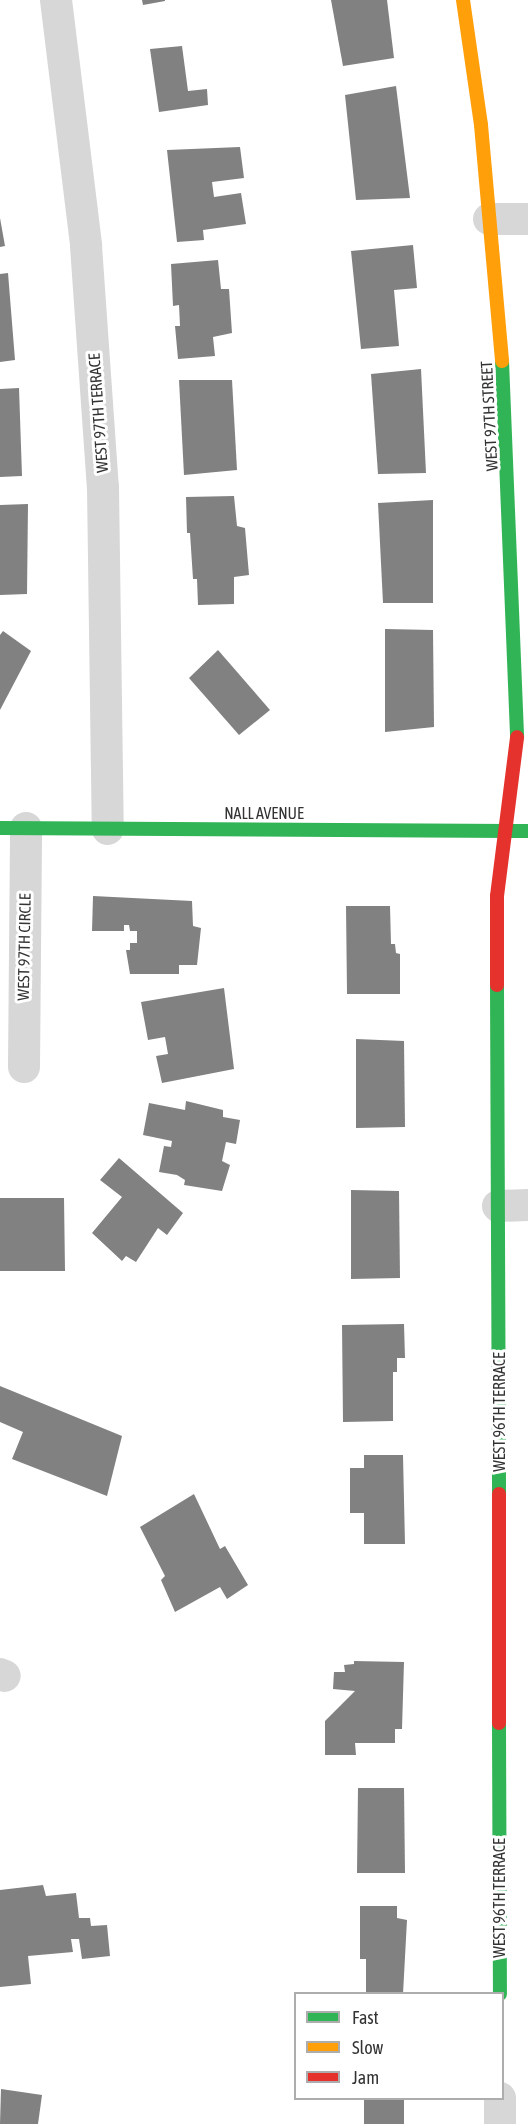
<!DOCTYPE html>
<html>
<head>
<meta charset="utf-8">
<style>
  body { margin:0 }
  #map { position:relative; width:528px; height:2124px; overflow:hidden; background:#fff; font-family:"Asap Condensed",sans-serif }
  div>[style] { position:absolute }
  .building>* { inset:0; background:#818181 }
  .street>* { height:32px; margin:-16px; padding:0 16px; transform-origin:16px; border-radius:16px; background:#d7d7d7 }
  .fast>* { height:14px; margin:-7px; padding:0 7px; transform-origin:7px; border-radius:7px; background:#30b455 }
  .slow>* { height:14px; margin:-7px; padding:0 7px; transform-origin:7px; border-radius:7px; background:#ff9f0a }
  .jam>* { height:14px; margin:-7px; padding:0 7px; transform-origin:7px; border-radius:7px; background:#e5322d }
  span { translate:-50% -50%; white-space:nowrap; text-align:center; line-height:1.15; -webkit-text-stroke:6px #fff; paint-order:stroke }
  .street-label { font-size:16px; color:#333 }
  .legend { position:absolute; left:294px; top:1992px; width:210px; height:108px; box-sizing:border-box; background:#fff; border:2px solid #adadad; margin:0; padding:8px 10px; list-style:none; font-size:18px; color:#333 }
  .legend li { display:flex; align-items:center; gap:12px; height:30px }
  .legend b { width:30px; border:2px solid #adadad }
</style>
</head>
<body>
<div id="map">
  <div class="building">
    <div style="clip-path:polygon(142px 0,165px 0,165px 1px,143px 5px)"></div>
    <div style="clip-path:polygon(331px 0,387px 0,394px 58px,343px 66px)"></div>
    <div style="clip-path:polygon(182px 46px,188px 91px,207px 89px,208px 105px,159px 112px,150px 49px)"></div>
    <div style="clip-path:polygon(396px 86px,410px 198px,356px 200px,345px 95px)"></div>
    <div style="clip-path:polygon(240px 147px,244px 178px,212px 182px,214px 197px,241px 193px,246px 224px,203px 230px,204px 240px,177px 242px,167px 150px)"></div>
    <div style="clip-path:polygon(0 218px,5px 246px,0 247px)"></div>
    <div style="clip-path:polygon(413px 245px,417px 288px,394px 290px,399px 346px,361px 349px,351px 251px)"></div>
    <div style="clip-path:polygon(218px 260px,221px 289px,229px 289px,232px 333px,213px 337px,215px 356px,178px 359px,175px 326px,180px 326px,179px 305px,173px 306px,171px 264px)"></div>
    <div style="clip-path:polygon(8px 273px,15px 360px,0 362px,0 274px)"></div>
    <div style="clip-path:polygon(421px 369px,426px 473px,378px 474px,371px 374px)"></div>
    <div style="clip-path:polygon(179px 380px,232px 380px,237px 470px,184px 475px)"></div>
    <div style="clip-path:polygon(19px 388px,22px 476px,0 477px,0 389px)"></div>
    <div style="clip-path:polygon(234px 496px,237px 526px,245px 528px,249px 575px,234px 577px,234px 604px,198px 605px,197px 579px,193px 579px,190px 533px,187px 533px,186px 497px)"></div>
    <div style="clip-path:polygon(433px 500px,433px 603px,383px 603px,378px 503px)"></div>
    <div style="clip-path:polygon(28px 504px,27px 594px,0 595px,0 505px)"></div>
    <div style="clip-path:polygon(385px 629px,433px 630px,434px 727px,385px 732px)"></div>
    <div style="clip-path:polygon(3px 631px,31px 651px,0 710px,0 635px)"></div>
    <div style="clip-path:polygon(218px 650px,270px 710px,239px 735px,189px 678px)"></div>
    <div style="clip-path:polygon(93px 896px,192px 901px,193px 926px,201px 928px,197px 965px,179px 965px,179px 974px,130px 974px,126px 950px,130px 950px,130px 943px,137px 943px,137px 931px,130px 931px,129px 925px,124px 925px,124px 931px,92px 931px)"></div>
    <div style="clip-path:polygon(346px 906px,390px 906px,391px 944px,395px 944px,396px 953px,400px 954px,400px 994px,347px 994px)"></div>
    <div style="clip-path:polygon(224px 988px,234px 1069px,162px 1083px,156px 1056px,168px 1054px,165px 1037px,148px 1040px,141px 1002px)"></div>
    <div style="clip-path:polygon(356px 1039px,404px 1041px,405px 1127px,356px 1128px)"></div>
    <div style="clip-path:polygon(186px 1101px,223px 1110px,223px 1117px,240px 1120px,236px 1144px,226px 1142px,222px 1161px,230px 1165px,222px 1191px,184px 1185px,185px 1180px,177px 1175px,159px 1172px,164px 1146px,171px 1147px,172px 1141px,143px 1135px,149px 1103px,185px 1110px)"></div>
    <div style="clip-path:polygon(119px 1158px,183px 1213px,167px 1235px,158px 1228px,136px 1262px,126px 1256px,122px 1261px,92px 1233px,122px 1197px,100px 1180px)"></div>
    <div style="clip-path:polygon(351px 1190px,399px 1191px,400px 1278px,351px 1279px)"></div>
    <div style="clip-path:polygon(0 1198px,64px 1198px,65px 1271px,0 1271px)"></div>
    <div style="clip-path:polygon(404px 1324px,405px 1358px,397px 1358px,397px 1372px,393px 1372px,393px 1421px,343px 1422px,342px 1325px)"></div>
    <div style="clip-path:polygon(0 1386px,122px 1436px,107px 1496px,12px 1459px,23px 1432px,0 1422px)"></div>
    <div style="clip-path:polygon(364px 1455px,403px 1455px,405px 1544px,364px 1544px,364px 1513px,350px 1513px,350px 1468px,364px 1468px)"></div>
    <div style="clip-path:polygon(194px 1494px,220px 1549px,225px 1546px,248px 1585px,227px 1599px,220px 1587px,175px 1612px,161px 1580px,165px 1576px,140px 1527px)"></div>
    <div style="clip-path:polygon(354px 1661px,404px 1662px,402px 1729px,395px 1729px,395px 1743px,355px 1743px,356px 1755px,325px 1755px,325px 1721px,355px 1691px,333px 1689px,334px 1672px,345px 1672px,344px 1665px,354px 1664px)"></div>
    <div style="clip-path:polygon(358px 1788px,404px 1788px,405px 1873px,357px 1873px)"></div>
    <div style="clip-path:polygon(43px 1885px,46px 1896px,76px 1893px,79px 1918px,90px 1918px,91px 1926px,107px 1925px,110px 1956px,82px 1959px,79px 1939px,71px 1939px,73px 1952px,28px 1956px,31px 1984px,0 1987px,0 1890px)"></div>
    <div style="clip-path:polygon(360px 1906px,397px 1906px,397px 1918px,407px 1920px,403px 1994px,366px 1993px,366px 1959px,360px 1959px)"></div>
    <div style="clip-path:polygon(1px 2089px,42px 2095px,38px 2124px,0 2124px)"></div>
    <div style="clip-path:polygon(364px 2098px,404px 2098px,404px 2124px,364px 2124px)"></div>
  </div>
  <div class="street">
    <div style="left:56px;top:0;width:248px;rotate:83deg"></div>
    <div style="left:86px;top:246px;width:242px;rotate:86deg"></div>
    <div style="left:103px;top:487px;width:342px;rotate:89.2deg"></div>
    <div style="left:489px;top:219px;width:39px"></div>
    <div style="left:24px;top:1067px;width:239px;rotate:-89.5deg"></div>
    <div style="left:498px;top:1206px;width:30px;rotate:-2deg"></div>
    <div style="left:0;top:1674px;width:5px;rotate:22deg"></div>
    <div style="left:500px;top:2098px;width:26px;rotate:90deg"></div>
  </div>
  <div class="fast">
    <div style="left:502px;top:361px;width:376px;rotate:87.7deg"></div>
    <div style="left:0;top:828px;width:528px;rotate:0.33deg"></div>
    <div style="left:497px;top:985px;width:509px;rotate:89.77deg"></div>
    <div style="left:499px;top:1723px;width:271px;rotate:89.8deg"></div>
  </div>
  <div class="slow">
    <div style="left:463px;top:0;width:126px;rotate:81.8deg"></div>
    <div style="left:481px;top:125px;width:237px;rotate:84.9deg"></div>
  </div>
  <div class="jam">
    <div style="left:497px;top:985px;width:89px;rotate:-90deg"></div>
    <div style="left:497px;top:896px;width:160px;rotate:-82.8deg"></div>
    <div style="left:499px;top:1494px;width:229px;rotate:90deg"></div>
  </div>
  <div class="street-label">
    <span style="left:98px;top:413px;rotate:-94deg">WEST 97TH TERRACE</span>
    <span style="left:489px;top:416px;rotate:-93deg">WEST 97TH STREET</span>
    <span style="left:264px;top:813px">NALL AVENUE</span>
    <span style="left:24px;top:947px;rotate:-89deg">WEST 97TH CIRCLE</span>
    <span style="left:499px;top:1412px;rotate:-90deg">WEST 96TH TERRACE</span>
    <span style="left:499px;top:1898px;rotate:-90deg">WEST 96TH TERRACE</span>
  </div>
  <ul class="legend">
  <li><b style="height:8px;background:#30b455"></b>Fast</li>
  <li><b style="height:8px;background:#ff9f0a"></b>Slow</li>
  <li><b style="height:8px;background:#e5322d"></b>Jam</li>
  </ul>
</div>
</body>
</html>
